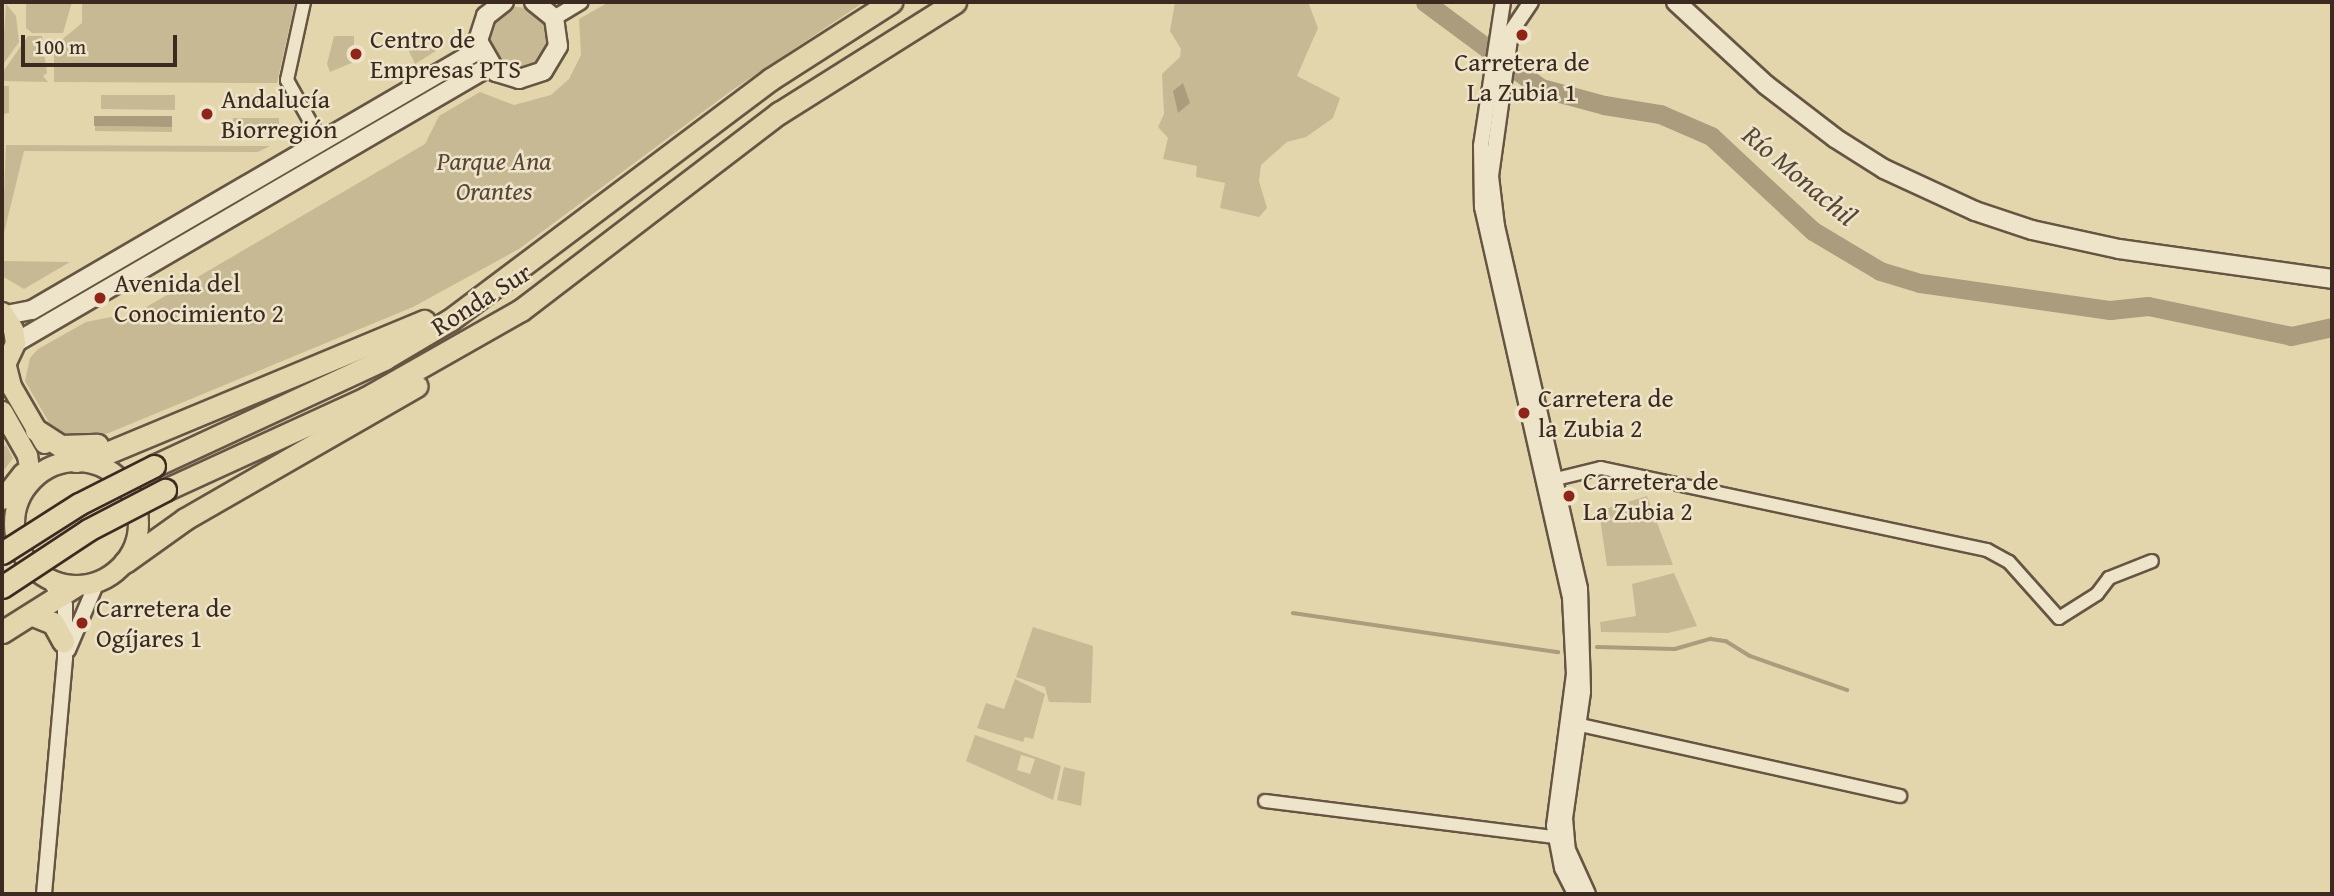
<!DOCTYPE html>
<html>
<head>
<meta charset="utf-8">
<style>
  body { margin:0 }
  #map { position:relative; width:2334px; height:896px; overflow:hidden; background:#e3d6ac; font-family:"Gentium Book Plus",serif }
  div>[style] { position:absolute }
  .green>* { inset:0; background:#c7b994 }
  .round { border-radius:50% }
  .water>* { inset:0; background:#aa9c7c }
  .stream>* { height:3.5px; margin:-1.75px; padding:0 1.75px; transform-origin:1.75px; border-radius:1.75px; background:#aa9c7c }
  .river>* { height:19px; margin:-9.5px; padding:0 9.5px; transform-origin:9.5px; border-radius:9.5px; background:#aa9c7c }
  .roads { filter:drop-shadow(2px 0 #665543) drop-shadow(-2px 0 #665543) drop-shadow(0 2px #665543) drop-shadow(0 -2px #665543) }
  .minor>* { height:12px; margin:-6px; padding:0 6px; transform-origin:6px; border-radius:6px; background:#ede4c9 }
  .tertiary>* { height:14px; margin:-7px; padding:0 7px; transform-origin:7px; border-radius:7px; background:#ede4c9 }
  .secondary>* { height:18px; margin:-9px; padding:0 9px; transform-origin:9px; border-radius:9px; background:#ede4c9 }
  .primary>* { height:19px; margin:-9.5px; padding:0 9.5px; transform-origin:9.5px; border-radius:9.5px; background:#e3d6ac }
  .primary>.ring { margin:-9.5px; padding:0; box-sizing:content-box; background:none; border:19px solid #e3d6ac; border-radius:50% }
  .motorway>* { height:21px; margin:-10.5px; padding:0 10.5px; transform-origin:10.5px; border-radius:10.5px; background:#e3d6ac }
  .bridges { filter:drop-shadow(2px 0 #3c2a20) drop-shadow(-2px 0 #3c2a20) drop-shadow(0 2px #3c2a20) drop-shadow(0 -2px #3c2a20) }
  .motorway-bridge>* { height:21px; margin:-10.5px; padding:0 10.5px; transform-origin:10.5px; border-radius:10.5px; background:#e3d6ac }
  .dots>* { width:19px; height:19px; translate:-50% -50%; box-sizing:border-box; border:4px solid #ede4c9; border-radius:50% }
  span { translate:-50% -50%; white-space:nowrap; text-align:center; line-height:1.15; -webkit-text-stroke:5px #ede4c9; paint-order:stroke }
  .poi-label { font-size:26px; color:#3c2a20 }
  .left { translate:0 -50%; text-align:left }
  .park-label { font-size:26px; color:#584737; font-style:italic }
  .street-label { font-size:26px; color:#3c2a20 }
  .water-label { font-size:28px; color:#584637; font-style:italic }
  .frame { position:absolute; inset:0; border:4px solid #3c2a20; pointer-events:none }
  .scale { position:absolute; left:21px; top:35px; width:156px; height:32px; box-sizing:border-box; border:4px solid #3c2a20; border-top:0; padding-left:9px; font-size:21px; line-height:24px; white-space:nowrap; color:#3c2a20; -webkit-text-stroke:5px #ede4c9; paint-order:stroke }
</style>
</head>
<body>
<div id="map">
  <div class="green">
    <div style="clip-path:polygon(26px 2px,72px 2px,63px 33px,32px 33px,26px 28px)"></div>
    <div style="clip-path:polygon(82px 2px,295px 2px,277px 83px,54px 82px,54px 46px,82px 23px)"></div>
    <div style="clip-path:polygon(609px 2px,864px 2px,731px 91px,519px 249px,413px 307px,99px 437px,58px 438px,25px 381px,30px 358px,38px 349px,86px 322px,111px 317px,119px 323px,425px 144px,439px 116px,480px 92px,514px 105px,551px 95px,569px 79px,581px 55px,579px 19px)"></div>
    <div style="clip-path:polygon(1175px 2px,1308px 2px,1318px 28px,1297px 76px,1340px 98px,1333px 118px,1306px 137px,1287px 142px,1261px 165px,1259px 181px,1267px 208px,1259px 217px,1220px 208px,1225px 183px,1196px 177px,1197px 166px,1163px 159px,1168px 138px,1158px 127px,1164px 114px,1162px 74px,1180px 57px,1181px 49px,1170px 31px)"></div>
    <div style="clip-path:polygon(6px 4px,16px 16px,19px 42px,2px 66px)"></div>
    <div class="round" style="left:485px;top:7px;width:64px;height:64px"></div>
    <div style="clip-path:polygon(28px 36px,42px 36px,47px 73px,43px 76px,48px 82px,2px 81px,2px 73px)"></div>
    <div style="clip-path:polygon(334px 36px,354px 36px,354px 62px,330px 72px,327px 64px)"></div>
    <div style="clip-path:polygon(413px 47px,439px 49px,415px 64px,408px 49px)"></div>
    <div style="clip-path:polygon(455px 69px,461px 79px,291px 178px,285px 168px)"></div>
    <div style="clip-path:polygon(2px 86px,9px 86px,9px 113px,4px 114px)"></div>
    <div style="clip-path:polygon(101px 95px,175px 95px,175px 110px,101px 109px)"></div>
    <div style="clip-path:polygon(233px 95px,279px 96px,279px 107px,233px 107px)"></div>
    <div style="clip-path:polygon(233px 118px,279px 118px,279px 131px,233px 131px)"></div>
    <div style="clip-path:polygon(95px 126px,172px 127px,172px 132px,95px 131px)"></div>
    <div style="clip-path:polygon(6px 145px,270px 146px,258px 152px,24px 151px,2px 241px)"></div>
    <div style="clip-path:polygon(277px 171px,284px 181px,43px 322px,37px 312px)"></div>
    <div style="clip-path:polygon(2px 261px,70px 262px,24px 289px,2px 276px)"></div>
    <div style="clip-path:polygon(6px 445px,13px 458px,2px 473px,2px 447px)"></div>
    <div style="clip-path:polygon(1647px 496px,1673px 565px,1607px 566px,1599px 511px)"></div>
    <div style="clip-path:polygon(1674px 573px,1697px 626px,1668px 633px,1601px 632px,1600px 622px,1636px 616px,1632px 584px)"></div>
    <div style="clip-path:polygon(1033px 627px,1093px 646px,1091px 703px,1049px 702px,1045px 687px,1016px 677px)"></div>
    <div style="clip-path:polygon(1015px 679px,1045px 694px,1033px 739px,1025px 737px,1023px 742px,977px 728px,986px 703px,1004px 709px)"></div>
    <div style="clip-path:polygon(evenodd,975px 735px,1061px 766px,1053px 800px,966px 761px,975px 735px,1021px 755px,1035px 759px,1030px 774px,1017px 770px,1021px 755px)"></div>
    <div style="clip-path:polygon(1064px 767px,1085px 772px,1081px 806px,1057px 800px)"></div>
  </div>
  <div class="water">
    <div style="clip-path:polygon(1183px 83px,1190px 103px,1178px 113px,1173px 91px)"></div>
    <div style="clip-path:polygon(94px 116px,172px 116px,172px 127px,94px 126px)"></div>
  </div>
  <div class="stream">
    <div style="left:1293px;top:613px;width:268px;rotate:8.4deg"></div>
    <div style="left:1597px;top:647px;width:78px;rotate:1.5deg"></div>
    <div style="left:1675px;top:649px;width:37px;rotate:-16deg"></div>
    <div style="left:1711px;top:639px;width:15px;rotate:8deg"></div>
    <div style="left:1726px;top:641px;width:28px;rotate:32deg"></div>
    <div style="left:1750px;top:656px;width:103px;rotate:19.3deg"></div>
  </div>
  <div class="river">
    <div style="left:1425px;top:2px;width:144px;rotate:36.6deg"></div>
    <div style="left:1541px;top:88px;width:65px;rotate:15.1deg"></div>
    <div style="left:1604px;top:105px;width:57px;rotate:9.1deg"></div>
    <div style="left:1660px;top:114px;width:56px;rotate:23.3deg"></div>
    <div style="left:1711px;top:136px;width:139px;rotate:43deg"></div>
    <div style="left:1813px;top:231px;width:78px;rotate:30.8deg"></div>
    <div style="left:1880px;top:271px;width:42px;rotate:16.7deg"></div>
    <div style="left:1920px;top:283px;width:192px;rotate:8.1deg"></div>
    <div style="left:2110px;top:310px;width:38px;rotate:-6deg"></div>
    <div style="left:2148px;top:306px;width:146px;rotate:11.8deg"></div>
    <div style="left:2291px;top:336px;width:42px;rotate:-12.4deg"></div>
  </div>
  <div class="roads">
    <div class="minor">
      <div style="left:304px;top:2px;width:80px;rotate:102.3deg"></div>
      <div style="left:287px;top:80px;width:70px;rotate:60.9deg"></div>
      <div style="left:1556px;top:479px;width:46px;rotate:-13.7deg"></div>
      <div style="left:1601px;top:468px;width:395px;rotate:12deg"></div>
      <div style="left:1987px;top:550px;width:25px;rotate:29deg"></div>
      <div style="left:2009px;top:562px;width:75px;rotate:48.2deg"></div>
      <div style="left:2059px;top:618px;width:45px;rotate:-32.3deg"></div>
      <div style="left:2097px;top:594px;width:20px;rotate:-53deg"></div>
      <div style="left:2109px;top:578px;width:46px;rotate:-21.6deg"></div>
      <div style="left:1580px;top:725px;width:328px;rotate:12.5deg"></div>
      <div style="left:1265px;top:801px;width:292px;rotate:7.1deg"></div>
    </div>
    <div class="tertiary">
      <div style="left:1503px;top:2px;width:146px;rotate:98.7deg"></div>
      <div style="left:1481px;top:146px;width:61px;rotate:89.1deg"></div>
      <div style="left:1482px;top:207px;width:401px;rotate:77.3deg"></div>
      <div style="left:1570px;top:598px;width:76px;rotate:87deg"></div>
      <div style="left:1574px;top:674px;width:153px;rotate:97.5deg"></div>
      <div style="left:1554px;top:826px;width:43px;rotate:79.2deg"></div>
      <div style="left:1562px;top:868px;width:29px;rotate:63deg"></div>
      <div style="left:1531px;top:2px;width:36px;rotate:124deg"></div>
      <div style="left:1511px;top:32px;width:145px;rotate:97.9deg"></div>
      <div style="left:1491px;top:176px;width:50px;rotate:83.2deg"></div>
      <div style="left:1497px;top:226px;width:372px;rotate:77.1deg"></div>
      <div style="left:1580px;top:589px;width:103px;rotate:88.3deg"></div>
      <div style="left:1583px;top:692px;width:127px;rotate:98.1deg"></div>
      <div style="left:1565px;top:818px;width:32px;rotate:85deg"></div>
      <div style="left:1568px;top:850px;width:48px;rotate:65.6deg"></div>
      <div style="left:554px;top:18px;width:31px;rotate:-31deg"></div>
      <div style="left:68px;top:650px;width:74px;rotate:-66.9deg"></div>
      <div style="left:44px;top:894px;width:238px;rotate:-84.9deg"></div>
      <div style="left:65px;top:657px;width:52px;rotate:-90deg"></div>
      <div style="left:65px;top:605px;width:32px;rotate:-122deg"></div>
    </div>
    <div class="secondary">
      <div style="left:504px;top:2px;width:23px;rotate:142deg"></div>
      <div style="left:486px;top:16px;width:26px;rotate:108deg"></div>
      <div style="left:478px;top:41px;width:36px;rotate:60deg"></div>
      <div style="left:496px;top:72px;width:24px;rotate:17deg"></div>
      <div style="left:519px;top:79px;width:25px;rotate:-18deg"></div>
      <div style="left:543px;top:71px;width:29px;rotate:-59deg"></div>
      <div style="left:558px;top:46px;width:28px;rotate:-98deg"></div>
      <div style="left:554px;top:18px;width:26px;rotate:-141deg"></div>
      <div style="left:1676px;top:2px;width:122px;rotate:42.7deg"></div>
      <div style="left:1766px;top:85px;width:87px;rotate:37.5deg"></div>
      <div style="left:1835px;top:138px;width:58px;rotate:32.3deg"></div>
      <div style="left:1884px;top:169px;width:100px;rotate:24.8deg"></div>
      <div style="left:1975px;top:211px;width:60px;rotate:18.4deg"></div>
      <div style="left:2032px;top:230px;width:89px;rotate:12.3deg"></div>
      <div style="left:2119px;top:249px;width:215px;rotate:8deg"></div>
      <div style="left:6px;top:315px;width:26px;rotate:-11deg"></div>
      <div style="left:32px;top:310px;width:518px;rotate:-30.22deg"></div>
      <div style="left:15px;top:343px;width:550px;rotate:-30.25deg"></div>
    </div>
    <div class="primary">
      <div style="left:2px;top:312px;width:20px;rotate:57deg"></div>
      <div style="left:13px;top:329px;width:14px;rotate:82deg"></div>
      <div style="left:15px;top:343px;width:31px;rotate:115deg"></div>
      <div style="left:6px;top:366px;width:21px;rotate:76deg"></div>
      <div style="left:11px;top:386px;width:66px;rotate:59.9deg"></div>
      <div style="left:2px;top:411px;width:51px;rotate:60.4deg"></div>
      <div style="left:27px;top:455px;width:25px;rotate:81deg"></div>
      <div class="ring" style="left:14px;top:461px;width:105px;height:105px"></div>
      <div style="left:2px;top:499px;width:33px;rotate:-52deg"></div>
    </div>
    <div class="motorway">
      <div style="left:36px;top:430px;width:30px;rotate:33deg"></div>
      <div style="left:61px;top:446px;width:36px;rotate:-2deg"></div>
      <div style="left:76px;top:461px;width:27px;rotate:-13deg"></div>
      <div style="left:102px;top:455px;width:349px;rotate:-22.6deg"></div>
      <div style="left:154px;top:466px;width:254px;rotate:-24.9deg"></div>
      <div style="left:384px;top:359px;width:77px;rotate:-30.6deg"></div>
      <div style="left:450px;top:320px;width:401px;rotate:-36.9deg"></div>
      <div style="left:771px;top:79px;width:143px;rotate:-32.7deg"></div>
      <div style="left:165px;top:490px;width:221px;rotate:-24.6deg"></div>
      <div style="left:366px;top:398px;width:178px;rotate:-29.6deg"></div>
      <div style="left:521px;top:310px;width:325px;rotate:-37.4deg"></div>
      <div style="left:779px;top:113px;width:208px;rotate:-32.2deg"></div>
      <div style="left:125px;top:562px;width:74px;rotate:-35.6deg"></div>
      <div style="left:185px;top:519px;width:267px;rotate:-29.9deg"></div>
      <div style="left:33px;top:615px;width:22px;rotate:22deg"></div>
      <div style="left:53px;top:623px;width:21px;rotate:61deg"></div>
      <div style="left:2px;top:632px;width:86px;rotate:-32.2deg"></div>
    </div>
  </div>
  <div class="bridges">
    <div class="motorway-bridge">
      <div style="left:2px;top:553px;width:91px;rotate:-32.5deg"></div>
      <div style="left:79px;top:504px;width:84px;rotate:-26.9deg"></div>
      <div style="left:2px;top:587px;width:103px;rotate:-33.5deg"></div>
      <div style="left:88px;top:530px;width:87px;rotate:-27.5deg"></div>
    </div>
  </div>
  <div class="dots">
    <div style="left:1522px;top:35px;background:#8f2418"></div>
    <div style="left:356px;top:54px;background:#8f2418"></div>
    <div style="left:207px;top:114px;background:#8f2418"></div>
    <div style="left:100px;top:298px;background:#8f2418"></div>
    <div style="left:1524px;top:413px;background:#8f2418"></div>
    <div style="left:1569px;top:496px;background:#8f2418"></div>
    <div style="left:82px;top:623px;background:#8f2418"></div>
  </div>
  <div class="poi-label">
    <span class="left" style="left:370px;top:54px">Centro de<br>Empresas PTS</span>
    <span style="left:1522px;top:77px">Carretera de<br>La Zubia 1</span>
    <span class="left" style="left:221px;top:114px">Andalucía<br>Biorregión</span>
    <span class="left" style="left:114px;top:298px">Avenida del<br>Conocimiento 2</span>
    <span class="left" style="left:1538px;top:413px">Carretera de<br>la Zubia 2</span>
    <span class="left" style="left:1583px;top:496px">Carretera de<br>La Zubia 2</span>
    <span class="left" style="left:96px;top:623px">Carretera de<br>Ogíjares 1</span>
  </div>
  <div class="park-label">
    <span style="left:494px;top:176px">Parque Ana<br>Orantes</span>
  </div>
  <div class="street-label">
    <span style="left:481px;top:299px;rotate:-32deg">Ronda Sur</span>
  </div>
  <div class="water-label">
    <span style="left:1800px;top:175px;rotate:40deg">Río Monachil</span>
  </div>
  <div class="frame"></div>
  <div class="scale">100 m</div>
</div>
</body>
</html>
